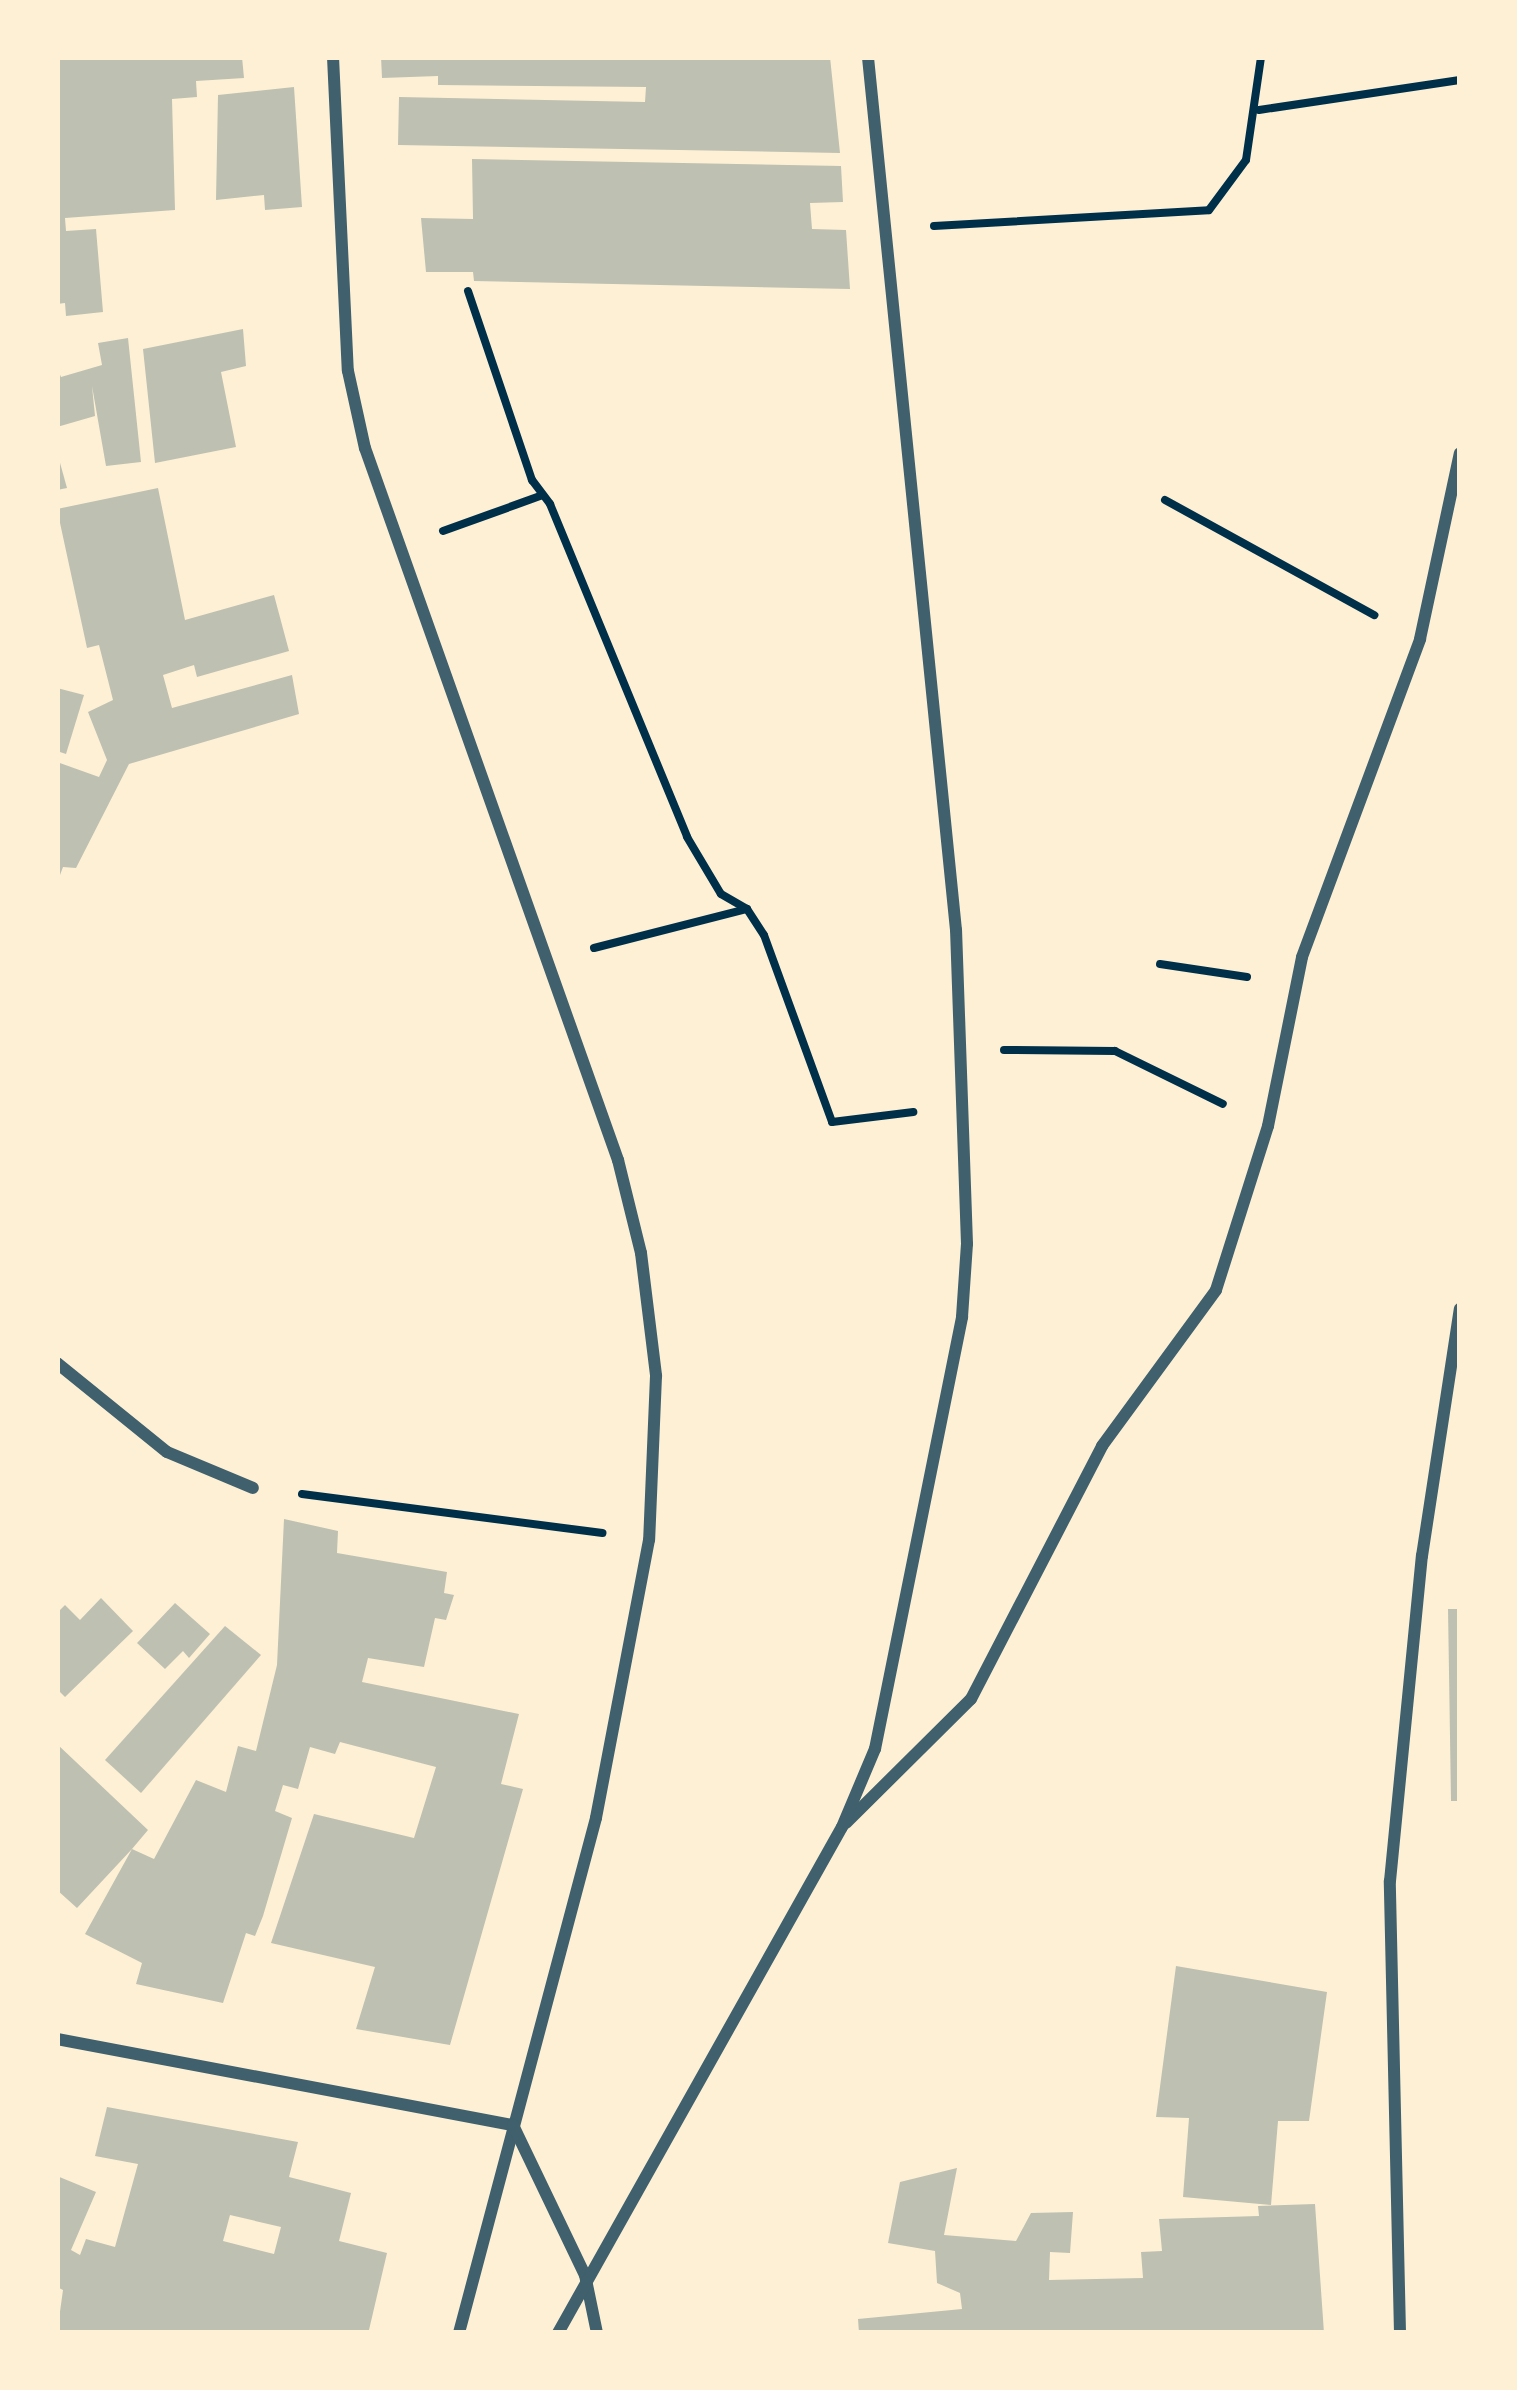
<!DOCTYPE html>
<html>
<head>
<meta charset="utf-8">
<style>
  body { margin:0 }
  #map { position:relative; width:1517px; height:2390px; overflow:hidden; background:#fdf0d5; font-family:Lora,serif }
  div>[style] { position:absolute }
  .building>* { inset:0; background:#bec0b2 }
  .path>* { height:8px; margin:-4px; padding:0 4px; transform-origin:4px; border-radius:4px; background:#003049 }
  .minor>* { height:12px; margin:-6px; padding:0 6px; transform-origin:6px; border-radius:6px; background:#3f606c }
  span { translate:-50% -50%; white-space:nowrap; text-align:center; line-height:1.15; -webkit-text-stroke:10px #fdf0d5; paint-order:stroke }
  .frame { position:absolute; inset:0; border:60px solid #fdf0d5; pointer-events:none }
</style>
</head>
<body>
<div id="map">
  <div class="building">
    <div style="clip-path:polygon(57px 57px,242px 57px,244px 78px,196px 81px,197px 97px,172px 99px,175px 210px,65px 218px,66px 231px,96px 229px,103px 312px,66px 316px,65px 303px,57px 304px)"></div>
    <div style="clip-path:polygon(381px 57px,830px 57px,840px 153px,398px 145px,399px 97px,645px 102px,646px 87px,438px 85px,438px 76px,382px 78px)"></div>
    <div style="clip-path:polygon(294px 87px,302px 207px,265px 210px,264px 195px,216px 200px,218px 95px)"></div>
    <div style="clip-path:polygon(472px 159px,841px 166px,843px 202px,810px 203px,812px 229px,846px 230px,850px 289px,474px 281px,473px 272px,426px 272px,421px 218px,473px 219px)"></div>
    <div style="clip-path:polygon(243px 329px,246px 366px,221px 372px,236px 447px,155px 463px,143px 349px)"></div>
    <div style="clip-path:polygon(128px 338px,141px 462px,106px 466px,92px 386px,95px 416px,57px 427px,57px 368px,61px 377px,102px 365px,98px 343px)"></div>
    <div style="clip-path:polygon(57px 452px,67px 488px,57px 490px)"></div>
    <div style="clip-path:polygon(158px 488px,185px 620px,274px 595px,289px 651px,197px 677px,194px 665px,163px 675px,172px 708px,292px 675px,299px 714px,129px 764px,76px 868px,63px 867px,57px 883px,57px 762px,99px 777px,107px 760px,88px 712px,113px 700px,99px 645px,87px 648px,57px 509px)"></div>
    <div style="clip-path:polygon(57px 688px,84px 695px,66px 754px,57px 751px)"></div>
    <div style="clip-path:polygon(284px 1519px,338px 1531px,337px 1553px,447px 1572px,444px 1593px,454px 1595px,446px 1620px,435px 1618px,424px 1667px,368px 1658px,362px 1682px,519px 1714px,501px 1784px,523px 1789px,450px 2045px,356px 2029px,375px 1967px,271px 1943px,314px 1814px,414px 1838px,436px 1767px,340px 1742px,335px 1754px,310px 1747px,298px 1789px,283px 1785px,275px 1811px,292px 1818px,263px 1916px,255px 1936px,246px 1933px,223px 2003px,136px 1984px,142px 1963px,85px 1934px,132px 1849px,77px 1908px,57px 1890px,57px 1744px,148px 1830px,132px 1849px,154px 1859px,196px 1780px,226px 1792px,238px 1746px,256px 1751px,277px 1665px)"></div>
    <div style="clip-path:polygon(101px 1598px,133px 1631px,65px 1697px,57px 1689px,57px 1613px,65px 1605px,80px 1620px)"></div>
    <div style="clip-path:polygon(175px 1603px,210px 1634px,189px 1658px,183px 1651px,165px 1669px,137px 1643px)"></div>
    <div style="clip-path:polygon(1448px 1609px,1460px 1609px,1460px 1801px,1451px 1801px)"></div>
    <div style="clip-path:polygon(225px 1626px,261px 1655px,141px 1793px,105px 1760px)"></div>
    <div style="clip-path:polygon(1176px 1966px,1327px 1992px,1309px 2121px,1278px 2121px,1271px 2205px,1183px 2197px,1189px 2118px,1156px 2117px)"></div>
    <div style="clip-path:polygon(evenodd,107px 2107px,298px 2142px,289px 2177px,351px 2193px,339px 2241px,387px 2253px,369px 2330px,57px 2333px,63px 2290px,57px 2287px,57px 2176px,96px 2192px,71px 2250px,80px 2255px,86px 2239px,115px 2247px,138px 2164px,95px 2156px,107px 2107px,230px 2215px,281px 2227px,274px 2254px,223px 2241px,230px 2215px)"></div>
    <div style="clip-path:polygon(957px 2168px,944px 2235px,1016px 2241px,1031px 2213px,1073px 2212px,1070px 2253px,1050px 2252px,1049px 2280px,1143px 2278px,1141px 2252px,1162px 2251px,1159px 2219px,1259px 2216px,1258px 2206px,1315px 2204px,1324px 2333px,859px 2333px,858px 2319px,962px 2309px,960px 2293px,937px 2283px,935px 2251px,888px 2243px,900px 2182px)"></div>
  </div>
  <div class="path">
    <div style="left:1259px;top:110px;width:203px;rotate:-8.5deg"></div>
    <div style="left:934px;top:226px;width:275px;rotate:-3.3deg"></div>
    <div style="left:1209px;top:210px;width:62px;rotate:-53.5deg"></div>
    <div style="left:1246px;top:160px;width:104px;rotate:-81.7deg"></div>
    <div style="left:468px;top:291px;width:200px;rotate:71.3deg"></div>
    <div style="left:532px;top:480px;width:30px;rotate:53deg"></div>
    <div style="left:550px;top:504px;width:360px;rotate:67.6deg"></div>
    <div style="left:687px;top:837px;width:66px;rotate:59.2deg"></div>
    <div style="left:721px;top:894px;width:30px;rotate:30deg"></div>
    <div style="left:1165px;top:500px;width:239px;rotate:28.8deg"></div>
    <div style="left:443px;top:531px;width:106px;rotate:-19.8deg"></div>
    <div style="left:594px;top:948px;width:158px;rotate:-14.3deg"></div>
    <div style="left:747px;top:909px;width:31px;rotate:57deg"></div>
    <div style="left:764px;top:935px;width:199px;rotate:70deg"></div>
    <div style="left:832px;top:1122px;width:82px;rotate:-7deg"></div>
    <div style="left:1160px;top:964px;width:88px;rotate:8.5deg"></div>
    <div style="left:1004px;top:1050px;width:111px;rotate:0.5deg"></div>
    <div style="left:1115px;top:1051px;width:120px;rotate:26.1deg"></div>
    <div style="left:302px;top:1494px;width:303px;rotate:7.4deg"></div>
  </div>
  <div class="minor">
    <div style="left:333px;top:57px;width:314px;rotate:87.3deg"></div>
    <div style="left:348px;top:371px;width:79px;rotate:77.6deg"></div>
    <div style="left:365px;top:448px;width:756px;rotate:70.44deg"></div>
    <div style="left:618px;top:1160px;width:96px;rotate:76.1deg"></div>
    <div style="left:641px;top:1253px;width:124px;rotate:83deg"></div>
    <div style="left:656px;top:1376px;width:164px;rotate:92.4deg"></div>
    <div style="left:649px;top:1540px;width:283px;rotate:100.8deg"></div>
    <div style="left:596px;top:1818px;width:533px;rotate:104.9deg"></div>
    <div style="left:57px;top:1363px;width:141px;rotate:39deg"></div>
    <div style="left:167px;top:1452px;width:93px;rotate:22.7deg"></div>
    <div style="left:846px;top:1823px;width:176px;rotate:-44.8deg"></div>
    <div style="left:971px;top:1699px;width:285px;rotate:-62.6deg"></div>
    <div style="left:1102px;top:1446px;width:193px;rotate:-53.8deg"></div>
    <div style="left:1216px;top:1290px;width:172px;rotate:-72.4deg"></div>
    <div style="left:1268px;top:1126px;width:172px;rotate:-78.6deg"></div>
    <div style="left:1302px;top:957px;width:339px;rotate:-69.6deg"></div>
    <div style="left:1420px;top:639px;width:190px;rotate:-77.9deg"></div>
    <div style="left:57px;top:2039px;width:464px;rotate:10.7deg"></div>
    <div style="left:513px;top:2125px;width:166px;rotate:64.4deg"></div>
    <div style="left:585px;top:2275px;width:59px;rotate:78.3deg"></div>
    <div style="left:558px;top:2333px;width:580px;rotate:-60.7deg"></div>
    <div style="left:842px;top:1827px;width:85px;rotate:-67.1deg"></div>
    <div style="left:875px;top:1749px;width:441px;rotate:-78.6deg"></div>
    <div style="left:962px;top:1317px;width:73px;rotate:-86.1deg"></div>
    <div style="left:967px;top:1244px;width:314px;rotate:-92deg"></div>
    <div style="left:956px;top:930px;width:877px;rotate:-95.76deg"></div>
    <div style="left:1400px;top:2333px;width:452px;rotate:-91.3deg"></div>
    <div style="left:1390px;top:1881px;width:327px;rotate:-84.4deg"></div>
    <div style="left:1422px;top:1556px;width:250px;rotate:-81.3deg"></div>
  </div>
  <div class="frame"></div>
</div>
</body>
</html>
